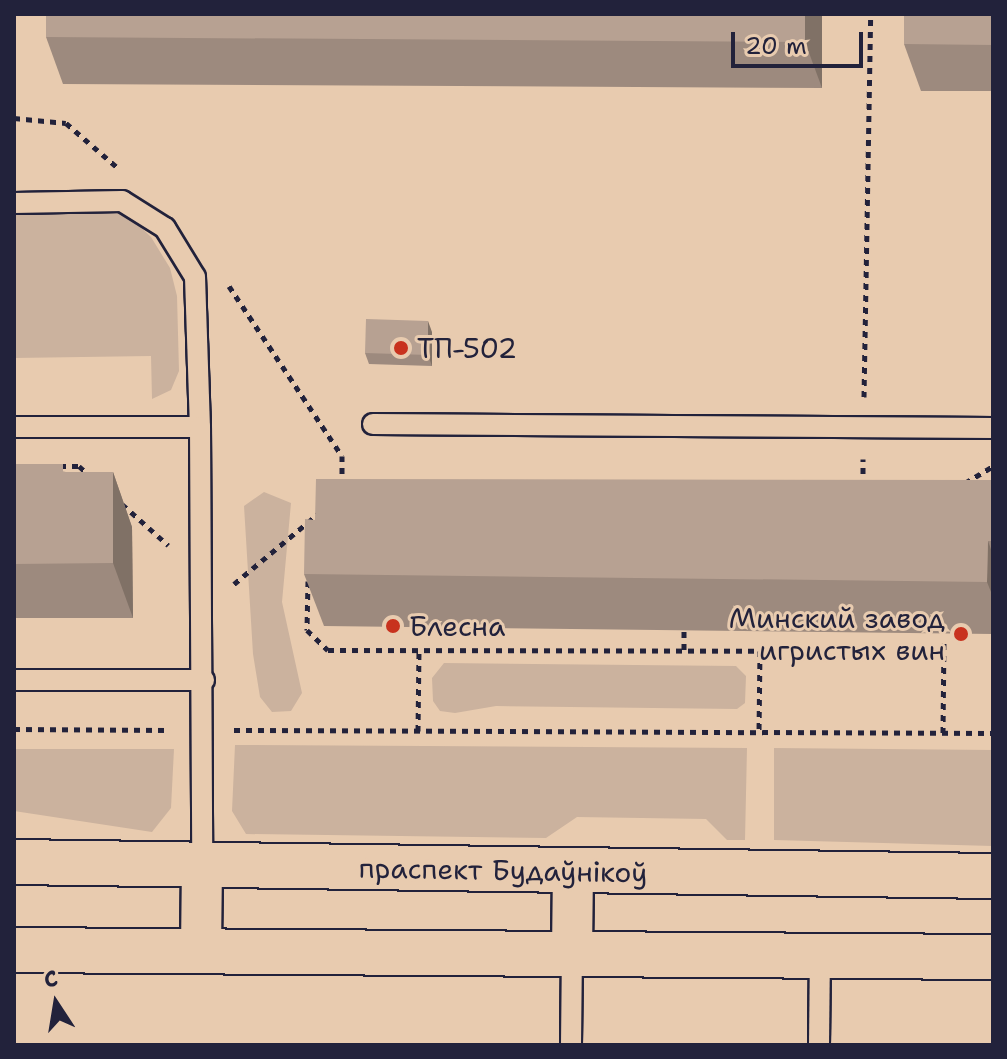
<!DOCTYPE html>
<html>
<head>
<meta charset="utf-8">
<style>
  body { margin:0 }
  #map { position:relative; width:1007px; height:1059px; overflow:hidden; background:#e8cbaf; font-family:"Shantell Sans",sans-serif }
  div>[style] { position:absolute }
  .green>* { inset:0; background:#cbb29e }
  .path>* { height:5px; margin-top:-2.5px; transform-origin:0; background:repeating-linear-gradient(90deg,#22223b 0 6px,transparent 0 12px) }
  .roads { filter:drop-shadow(2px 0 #22223b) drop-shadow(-2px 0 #22223b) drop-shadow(0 2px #22223b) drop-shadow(0 -2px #22223b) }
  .service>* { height:20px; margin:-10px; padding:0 10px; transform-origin:10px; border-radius:10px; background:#e8cbaf }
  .minor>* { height:40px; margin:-20px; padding:0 20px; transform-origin:20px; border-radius:20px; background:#e8cbaf }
  .primary>* { height:44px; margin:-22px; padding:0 22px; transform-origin:22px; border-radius:22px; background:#e8cbaf }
  .wall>* { inset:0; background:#9d8a7e }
  .shaded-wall>* { inset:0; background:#807166 }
  .building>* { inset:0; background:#b7a192 }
  .dots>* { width:22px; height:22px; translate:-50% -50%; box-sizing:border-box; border:4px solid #e8cbaf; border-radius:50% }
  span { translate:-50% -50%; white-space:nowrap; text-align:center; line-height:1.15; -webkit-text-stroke:6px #e8cbaf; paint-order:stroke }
  .poi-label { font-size:28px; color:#22223b }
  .left { translate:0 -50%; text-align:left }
  .right { translate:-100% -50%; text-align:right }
  .street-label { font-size:28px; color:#22223b }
  .frame { position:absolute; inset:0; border:16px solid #22223b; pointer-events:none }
  .north { position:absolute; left:16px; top:963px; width:80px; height:80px; -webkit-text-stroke:6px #e8cbaf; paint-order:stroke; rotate:348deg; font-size:22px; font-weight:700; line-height:32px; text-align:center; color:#22223b }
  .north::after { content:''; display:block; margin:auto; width:28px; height:36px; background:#22223b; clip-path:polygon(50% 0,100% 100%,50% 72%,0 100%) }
  .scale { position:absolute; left:731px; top:32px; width:132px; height:36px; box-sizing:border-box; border:4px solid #22223b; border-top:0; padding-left:10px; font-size:24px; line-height:28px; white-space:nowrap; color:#22223b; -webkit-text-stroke:6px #e8cbaf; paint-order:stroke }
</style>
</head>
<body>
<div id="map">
  <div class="green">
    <div style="clip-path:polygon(14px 213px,126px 213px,151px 237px,170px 268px,177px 296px,179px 371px,171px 390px,152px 399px,151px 356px,14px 358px)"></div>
    <div style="clip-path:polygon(264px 492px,291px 503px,282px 602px,302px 693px,291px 711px,272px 712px,260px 697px,253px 654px,244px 506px)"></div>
    <div style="clip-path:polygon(444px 663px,736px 666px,746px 676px,745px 703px,737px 709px,496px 706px,455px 713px,440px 711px,433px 701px,432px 678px)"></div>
    <div style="clip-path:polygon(235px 745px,747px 748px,745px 840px,727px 840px,706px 819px,577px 817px,546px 838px,246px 834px,232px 811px)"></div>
    <div style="clip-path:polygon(774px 748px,993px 750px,993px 846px,774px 840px)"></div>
    <div style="clip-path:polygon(14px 749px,174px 749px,171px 808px,152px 832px,14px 811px)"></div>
  </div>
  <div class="path">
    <div style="left:14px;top:118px;width:52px;rotate:5.5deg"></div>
    <div style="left:66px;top:123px;width:69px;rotate:40.9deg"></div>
    <div style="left:229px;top:286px;width:204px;rotate:56.4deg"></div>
    <div style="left:342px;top:456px;width:26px;rotate:90deg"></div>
    <div style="left:864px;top:397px;width:383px;rotate:-89deg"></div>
    <div style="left:60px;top:466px;width:19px"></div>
    <div style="left:79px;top:466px;width:15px;rotate:42deg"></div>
    <div style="left:965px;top:483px;width:33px;rotate:-31deg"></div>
    <div style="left:863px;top:485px;width:26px;rotate:-90deg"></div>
    <div style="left:122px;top:504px;width:62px;rotate:41.7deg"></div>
    <div style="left:308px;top:581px;width:49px;rotate:91.2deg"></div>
    <div style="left:307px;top:630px;width:29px;rotate:44deg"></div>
    <div style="left:328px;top:650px;width:432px;rotate:0.1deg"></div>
    <div style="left:760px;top:651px;width:81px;rotate:90.7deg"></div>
    <div style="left:234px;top:584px;width:111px;rotate:-39.9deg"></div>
    <div style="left:684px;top:650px;width:19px;rotate:-90deg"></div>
    <div style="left:14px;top:729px;width:154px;rotate:0.4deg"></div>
    <div style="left:234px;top:730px;width:759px;rotate:0.23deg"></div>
    <div style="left:418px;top:731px;width:82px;rotate:-89.3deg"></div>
    <div style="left:943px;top:733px;width:90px;rotate:-89.4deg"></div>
  </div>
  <div class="roads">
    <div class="service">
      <div style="left:14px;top:203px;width:108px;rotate:-1.1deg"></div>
      <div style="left:122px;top:201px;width:51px;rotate:32.1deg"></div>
      <div style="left:165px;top:228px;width:57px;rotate:58.5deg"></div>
      <div style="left:195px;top:277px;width:150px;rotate:88.1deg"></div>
      <div style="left:200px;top:427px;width:186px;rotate:180deg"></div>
      <div style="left:373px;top:424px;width:620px;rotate:0.37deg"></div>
      <div style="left:200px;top:427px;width:440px;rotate:89.7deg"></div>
      <div style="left:14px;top:680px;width:190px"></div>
      <div style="left:571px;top:1045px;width:93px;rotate:-89.4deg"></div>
      <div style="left:819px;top:1045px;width:90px;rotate:-89.4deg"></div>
    </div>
    <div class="minor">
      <div style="left:201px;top:948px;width:81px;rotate:-89.3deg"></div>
      <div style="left:572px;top:952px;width:81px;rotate:-89.3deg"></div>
    </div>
    <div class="primary">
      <div style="left:14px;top:862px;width:979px;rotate:0.82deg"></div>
      <div style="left:14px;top:950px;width:979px;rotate:0.41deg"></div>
    </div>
  </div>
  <div class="wall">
    <div style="clip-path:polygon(822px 14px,822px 88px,63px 84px,46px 37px)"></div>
    <div style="clip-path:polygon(993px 14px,993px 91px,921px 91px,904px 44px)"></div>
    <div style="clip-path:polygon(432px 332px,432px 366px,369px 364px,365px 353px)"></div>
    <div style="clip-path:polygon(14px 464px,66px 472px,113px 472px,132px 527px,133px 618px,14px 618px)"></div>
    <div style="clip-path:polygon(993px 480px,993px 634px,324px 626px,304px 574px,315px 520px)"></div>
  </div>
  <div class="shaded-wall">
    <div style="clip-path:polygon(805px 14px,822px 14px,822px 88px,805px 42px)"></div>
    <div style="clip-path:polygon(428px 321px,432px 332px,432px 366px,428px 355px)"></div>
    <div style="clip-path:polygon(113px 472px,132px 527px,133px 618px,113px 563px)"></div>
    <div style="clip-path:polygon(988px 541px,993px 555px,993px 597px,987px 582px)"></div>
  </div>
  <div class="building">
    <div style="clip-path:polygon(46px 14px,805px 14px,805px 42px,46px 37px)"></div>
    <div style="clip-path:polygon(904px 14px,993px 14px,993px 45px,904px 44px)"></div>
    <div style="clip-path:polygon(366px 319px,428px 321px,428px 355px,365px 353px)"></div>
    <div style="clip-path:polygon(14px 464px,63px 464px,63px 472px,113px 472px,113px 563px,14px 564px)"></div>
    <div style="clip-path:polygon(316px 479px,993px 480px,993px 541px,988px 541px,987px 582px,304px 574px,305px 519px,315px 520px)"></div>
  </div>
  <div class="dots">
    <div style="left:401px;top:348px;background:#c8321e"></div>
    <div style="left:393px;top:626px;background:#c8321e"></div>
    <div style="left:961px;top:634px;background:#c8321e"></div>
  </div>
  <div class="poi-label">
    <span class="left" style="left:417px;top:348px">ТП-502</span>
    <span class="right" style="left:945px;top:634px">Минский завод<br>игристых вин</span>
    <span class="left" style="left:409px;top:626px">Блесна</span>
  </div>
  <div class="street-label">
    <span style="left:503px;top:870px;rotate:1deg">праспект Будаўнікоў</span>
  </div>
  <div class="frame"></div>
  <div class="north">С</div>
  <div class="scale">20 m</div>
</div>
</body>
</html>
